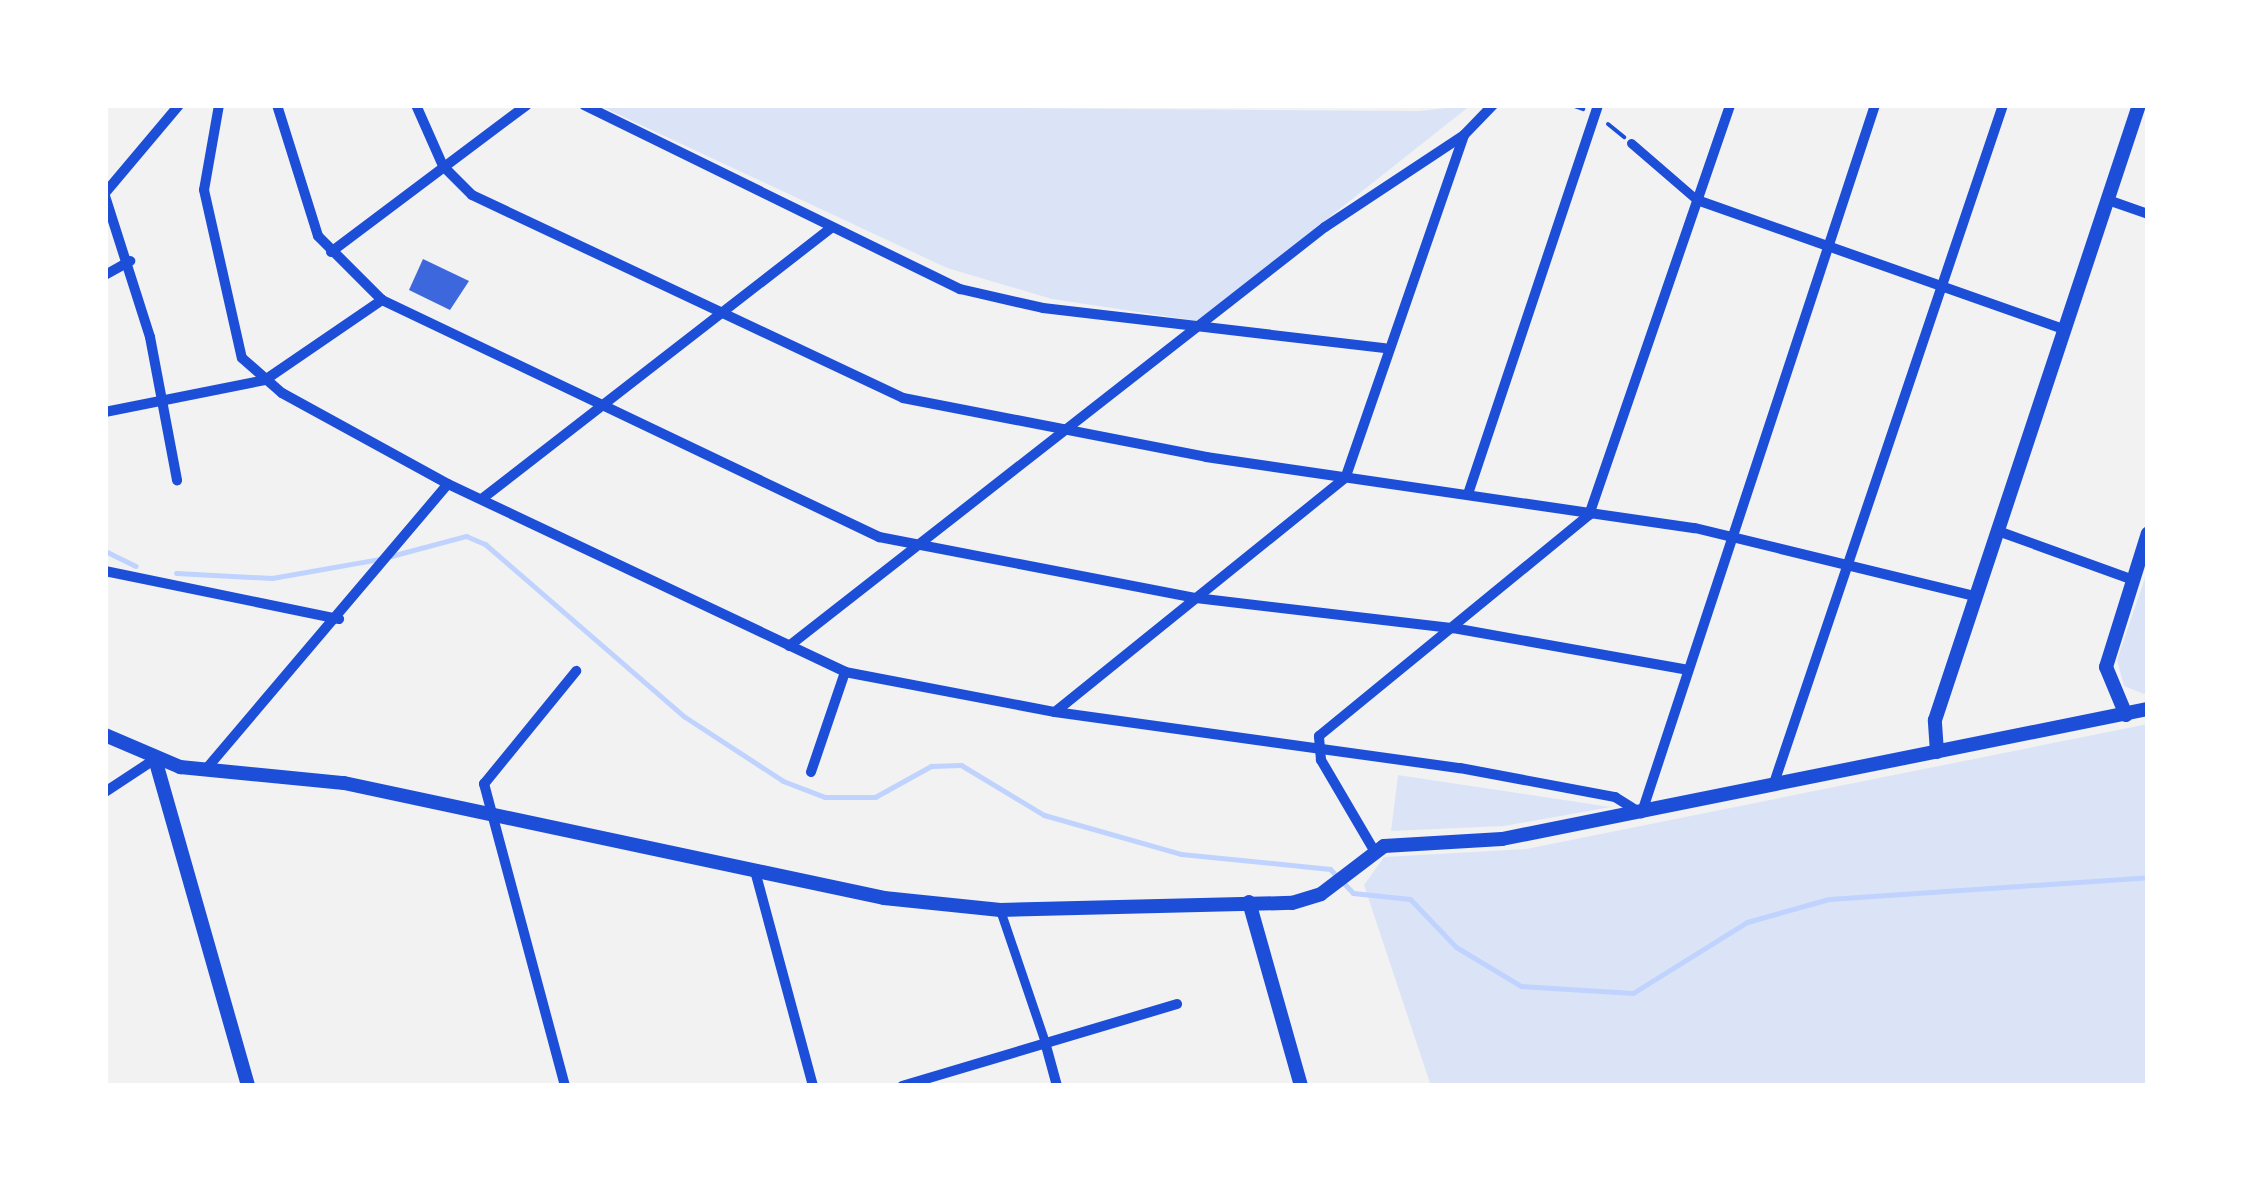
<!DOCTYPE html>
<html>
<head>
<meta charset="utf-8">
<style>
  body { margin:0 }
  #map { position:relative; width:2253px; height:1191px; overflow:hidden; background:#f2f2f2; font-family:Lato,sans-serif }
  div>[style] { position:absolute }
  .green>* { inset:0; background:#dbe4f7 }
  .stream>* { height:5px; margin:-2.5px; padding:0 2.5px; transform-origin:2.5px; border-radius:2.5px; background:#bfd3fe }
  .building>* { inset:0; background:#3d67dc }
  .path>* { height:4px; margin:-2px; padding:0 2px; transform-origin:2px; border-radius:2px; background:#1d4ed8 }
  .pedestrian>* { height:9px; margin:-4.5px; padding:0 4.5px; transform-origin:4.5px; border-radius:4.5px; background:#1d4ed8 }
  .minor>* { height:10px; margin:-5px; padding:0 5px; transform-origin:5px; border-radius:5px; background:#1d4ed8 }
  .tertiary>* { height:14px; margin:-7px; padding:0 7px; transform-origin:7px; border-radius:7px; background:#1d4ed8 }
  span { translate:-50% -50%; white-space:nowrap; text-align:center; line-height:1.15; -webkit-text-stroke:8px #fff; paint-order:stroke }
  .frame { position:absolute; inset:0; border:108px solid #fff; pointer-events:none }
</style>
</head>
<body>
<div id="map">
  <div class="green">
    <div style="clip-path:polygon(598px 105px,1420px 111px,1471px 105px,1198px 321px,1052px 299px,947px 268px)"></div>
    <div style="clip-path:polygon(2148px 569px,2148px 694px,2144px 694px,2124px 686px,2117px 660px)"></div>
    <div style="clip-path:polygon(2148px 724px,2148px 1086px,1431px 1086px,1364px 885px,1384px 857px,1526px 849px)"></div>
    <div style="clip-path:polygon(1398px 775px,1611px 807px,1504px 826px,1391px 831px)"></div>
  </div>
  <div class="stream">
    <div style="left:105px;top:551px;width:34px;rotate:26deg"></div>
    <div style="left:391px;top:556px;width:78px;rotate:-14.9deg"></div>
    <div style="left:466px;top:536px;width:21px;rotate:23deg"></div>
    <div style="left:485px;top:544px;width:264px;rotate:40.9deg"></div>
    <div style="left:685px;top:717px;width:117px;rotate:33.1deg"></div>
    <div style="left:783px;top:781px;width:45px;rotate:20.9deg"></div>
    <div style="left:825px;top:797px;width:50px"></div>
    <div style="left:875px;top:797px;width:64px;rotate:-29deg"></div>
    <div style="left:931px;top:766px;width:30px;rotate:-2deg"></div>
    <div style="left:961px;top:765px;width:97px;rotate:31.1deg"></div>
    <div style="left:1044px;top:815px;width:142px;rotate:15.9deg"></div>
    <div style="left:1181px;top:854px;width:150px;rotate:5.7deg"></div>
    <div style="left:1330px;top:869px;width:33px;rotate:46deg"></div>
    <div style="left:1353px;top:893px;width:57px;rotate:6deg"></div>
    <div style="left:1410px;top:899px;width:66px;rotate:46.2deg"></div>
    <div style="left:1456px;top:947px;width:76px;rotate:31deg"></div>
    <div style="left:1521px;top:986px;width:112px;rotate:3.6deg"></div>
    <div style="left:1633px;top:993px;width:134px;rotate:-31.9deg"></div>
    <div style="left:1747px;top:922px;width:85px;rotate:-15.7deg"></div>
    <div style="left:1829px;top:899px;width:320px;rotate:-3.9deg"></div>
    <div style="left:176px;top:573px;width:96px;rotate:3deg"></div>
    <div style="left:272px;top:578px;width:110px;rotate:-10deg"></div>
  </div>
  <div class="building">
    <div style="clip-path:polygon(423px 259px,469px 281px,450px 310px,409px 290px)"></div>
  </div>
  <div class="path">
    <div style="left:1572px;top:105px;width:12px;rotate:20deg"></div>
    <div style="left:1608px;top:124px;width:21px;rotate:39deg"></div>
  </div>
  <div class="pedestrian">
    <div style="left:1631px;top:143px;width:87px;rotate:40.8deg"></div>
    <div style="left:1000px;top:910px;width:139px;rotate:71.2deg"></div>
  </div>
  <div class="minor">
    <div style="left:219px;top:105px;width:86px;rotate:100deg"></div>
    <div style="left:204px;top:190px;width:172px;rotate:77.3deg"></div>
    <div style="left:242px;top:358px;width:53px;rotate:41.2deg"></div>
    <div style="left:282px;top:393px;width:189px;rotate:28.7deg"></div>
    <div style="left:448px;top:484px;width:439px;rotate:25.3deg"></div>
    <div style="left:845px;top:672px;width:214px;rotate:10.8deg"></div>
    <div style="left:1055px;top:712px;width:409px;rotate:7.9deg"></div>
    <div style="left:1460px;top:768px;width:158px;rotate:10.6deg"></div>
    <div style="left:1615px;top:797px;width:31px;rotate:32deg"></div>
    <div style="left:277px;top:105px;width:137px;rotate:72.6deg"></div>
    <div style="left:318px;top:236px;width:91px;rotate:45deg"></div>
    <div style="left:382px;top:300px;width:551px;rotate:25.49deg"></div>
    <div style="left:879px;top:537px;width:323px;rotate:10.9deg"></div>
    <div style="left:1196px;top:598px;width:259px;rotate:6.7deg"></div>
    <div style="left:1453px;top:628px;width:235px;rotate:10.1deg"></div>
    <div style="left:416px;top:105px;width:67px;rotate:66.1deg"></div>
    <div style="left:443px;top:166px;width:41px;rotate:45deg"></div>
    <div style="left:472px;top:195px;width:476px;rotate:25.2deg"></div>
    <div style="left:903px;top:398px;width:309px;rotate:11deg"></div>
    <div style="left:1206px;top:457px;width:494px;rotate:8.3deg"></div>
    <div style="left:1695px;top:528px;width:287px;rotate:13.7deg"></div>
    <div style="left:584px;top:105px;width:419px;rotate:26.1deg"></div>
    <div style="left:960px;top:289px;width:85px;rotate:12.9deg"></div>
    <div style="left:1043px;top:308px;width:344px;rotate:6.7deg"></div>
    <div style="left:105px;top:193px;width:115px;rotate:-49.9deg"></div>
    <div style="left:105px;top:196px;width:148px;rotate:72.3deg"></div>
    <div style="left:150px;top:337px;width:146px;rotate:79.3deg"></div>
    <div style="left:1697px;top:200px;width:389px;rotate:19.4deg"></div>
    <div style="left:2108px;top:200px;width:42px;rotate:19.3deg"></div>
    <div style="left:331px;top:252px;width:245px;rotate:-36.9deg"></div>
    <div style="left:105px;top:275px;width:29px;rotate:-29deg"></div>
    <div style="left:105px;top:412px;width:163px;rotate:-11.3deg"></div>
    <div style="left:265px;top:380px;width:142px;rotate:-34.4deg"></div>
    <div style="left:1346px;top:476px;width:361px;rotate:-70.9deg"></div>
    <div style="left:1464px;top:135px;width:42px;rotate:-46deg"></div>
    <div style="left:1468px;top:494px;width:410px;rotate:-71.5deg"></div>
    <div style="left:483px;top:498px;width:440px;rotate:-37.8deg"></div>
    <div style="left:1589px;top:515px;width:434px;rotate:-71deg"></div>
    <div style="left:1998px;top:531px;width:144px;rotate:19.9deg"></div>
    <div style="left:105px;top:571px;width:239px;rotate:11.6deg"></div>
    <div style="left:789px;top:646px;width:680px;rotate:-38.02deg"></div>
    <div style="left:1325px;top:227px;width:167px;rotate:-33.5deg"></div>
    <div style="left:1055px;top:712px;width:374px;rotate:-38.9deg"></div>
    <div style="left:207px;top:768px;width:372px;rotate:-49.7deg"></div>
    <div style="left:811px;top:772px;width:106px;rotate:-71.2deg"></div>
    <div style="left:1773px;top:786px;width:719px;rotate:-71.34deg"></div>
    <div style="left:105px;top:792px;width:60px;rotate:-33.4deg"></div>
    <div style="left:1642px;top:812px;width:744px;rotate:-71.76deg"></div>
    <div style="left:1375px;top:852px;width:107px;rotate:-120.4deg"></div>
    <div style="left:1321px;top:760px;width:24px;rotate:-95deg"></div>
    <div style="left:1319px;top:736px;width:349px;rotate:-39.3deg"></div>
    <div style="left:755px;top:871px;width:223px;rotate:74.9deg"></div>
    <div style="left:1045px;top:1042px;width:46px;rotate:74.7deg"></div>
    <div style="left:565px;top:1086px;width:313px;rotate:-105deg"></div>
    <div style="left:484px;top:784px;width:146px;rotate:-50.8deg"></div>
    <div style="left:902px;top:1086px;width:287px;rotate:-16.6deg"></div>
  </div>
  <div class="tertiary">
    <div style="left:2126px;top:715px;width:52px;rotate:-112.6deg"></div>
    <div style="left:2106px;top:667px;width:140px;rotate:-72.6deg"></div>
    <div style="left:105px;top:735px;width:82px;rotate:23.1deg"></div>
    <div style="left:180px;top:767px;width:165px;rotate:5.6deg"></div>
    <div style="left:344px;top:783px;width:552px;rotate:12.02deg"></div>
    <div style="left:884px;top:898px;width:117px;rotate:5.9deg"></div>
    <div style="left:1000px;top:910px;width:292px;rotate:-1.4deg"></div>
    <div style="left:1292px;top:903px;width:30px;rotate:-17deg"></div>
    <div style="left:1321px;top:894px;width:79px;rotate:-37.3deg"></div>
    <div style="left:1384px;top:846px;width:118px;rotate:-3.4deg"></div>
    <div style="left:1502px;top:839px;width:659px;rotate:-11.38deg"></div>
    <div style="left:1937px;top:752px;width:32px;rotate:-94deg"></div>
    <div style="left:1935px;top:720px;width:648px;rotate:-71.65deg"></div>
    <div style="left:155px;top:759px;width:340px;rotate:74.1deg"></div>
    <div style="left:1249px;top:902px;width:191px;rotate:74.2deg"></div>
  </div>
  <div class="frame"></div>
</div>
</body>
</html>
